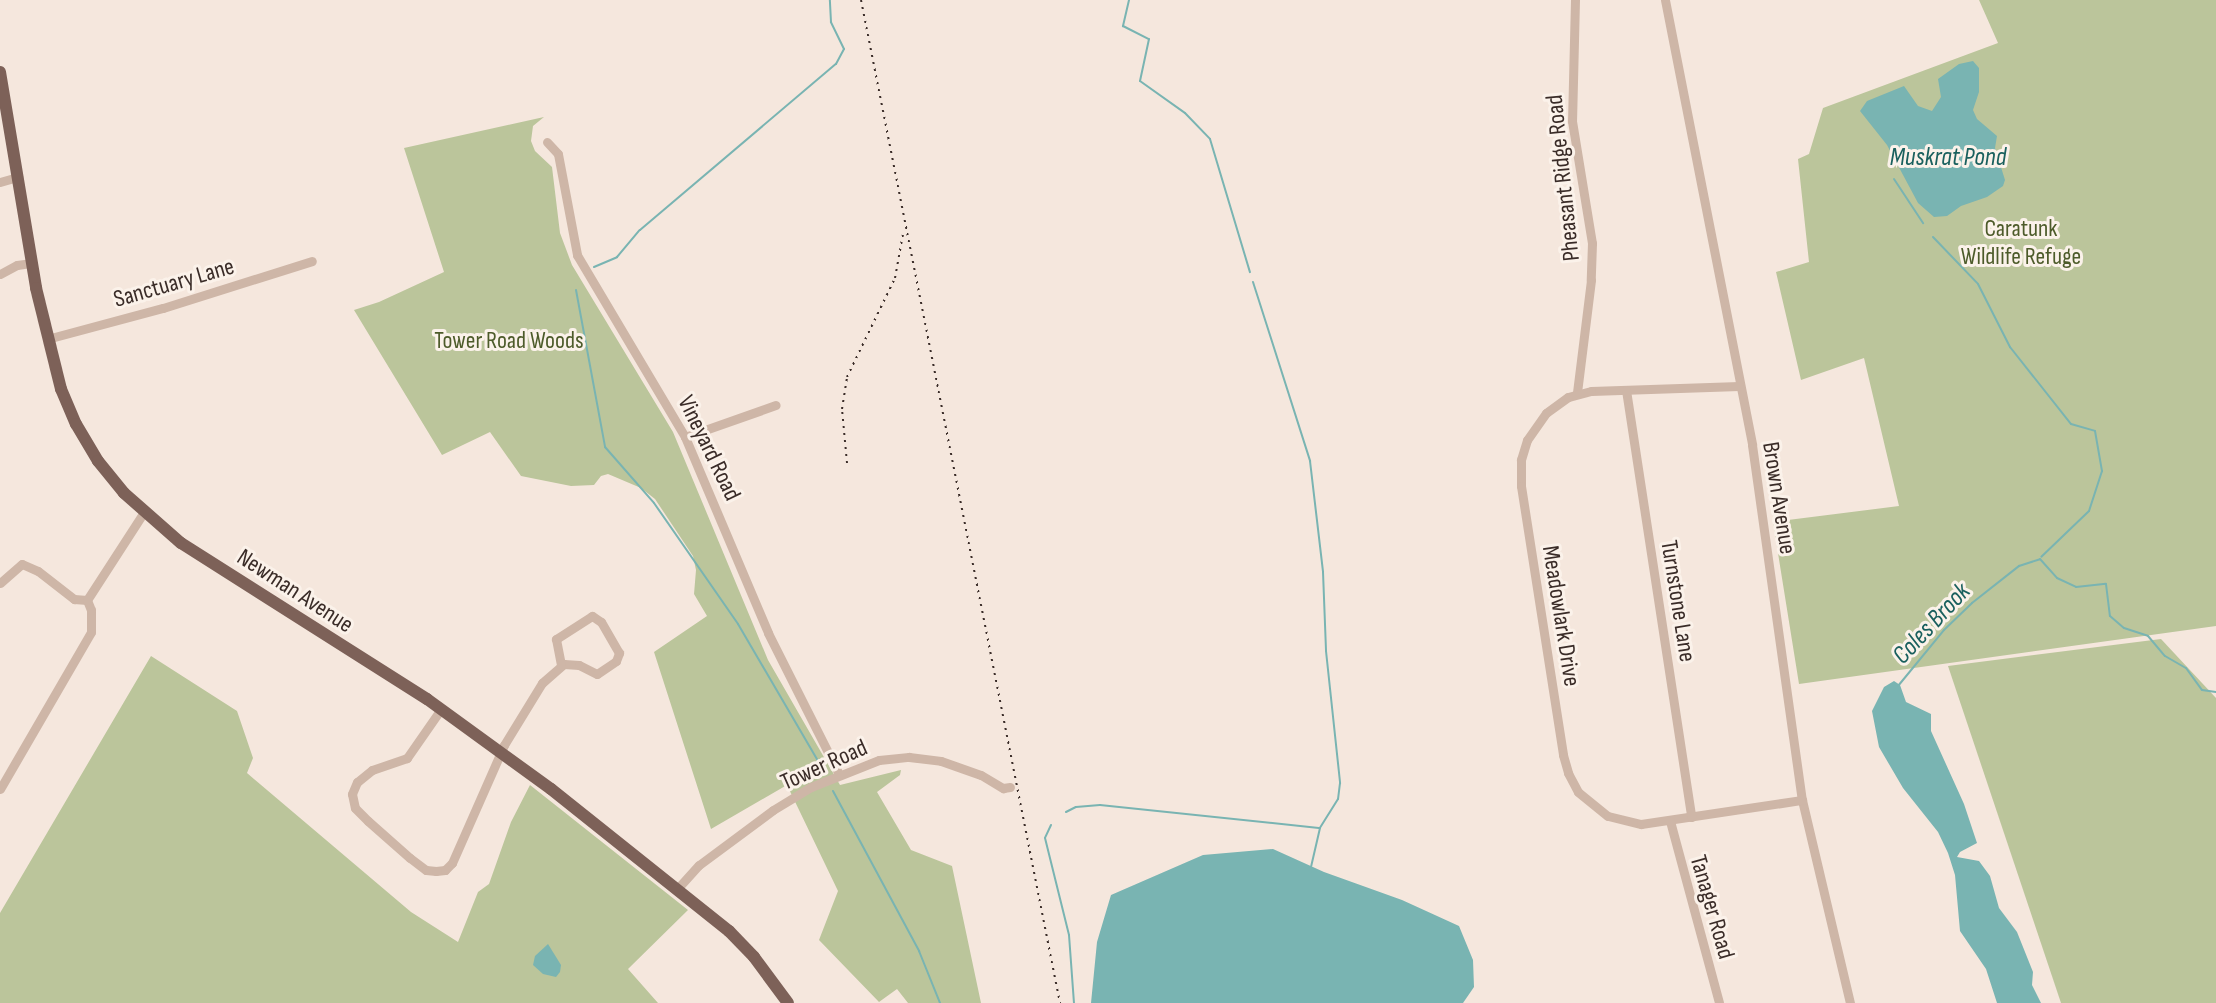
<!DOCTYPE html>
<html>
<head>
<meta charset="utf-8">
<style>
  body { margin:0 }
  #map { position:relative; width:2216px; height:1003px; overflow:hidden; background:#f5e7dd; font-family:"Sofia Sans Condensed",sans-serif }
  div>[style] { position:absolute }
  .green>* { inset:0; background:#bbc59b }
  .water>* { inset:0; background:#79b4b2 }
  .stream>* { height:2px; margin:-1px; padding:0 1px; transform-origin:1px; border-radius:1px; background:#79b4b2 }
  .minor>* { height:9px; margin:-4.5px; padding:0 4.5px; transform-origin:4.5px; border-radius:4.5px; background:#ceb6a7 }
  .major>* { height:12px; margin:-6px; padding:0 6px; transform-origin:6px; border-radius:6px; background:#7d6158 }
  .rail>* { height:2px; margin-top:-1px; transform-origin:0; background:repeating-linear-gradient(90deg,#3a2c28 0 2px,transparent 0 7px) }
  span { translate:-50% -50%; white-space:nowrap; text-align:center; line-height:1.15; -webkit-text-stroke:6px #fbf2ea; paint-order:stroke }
  .street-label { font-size:24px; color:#3a2c28 }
  .park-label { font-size:24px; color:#4d5b2a }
  .water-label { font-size:26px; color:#1a605e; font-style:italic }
</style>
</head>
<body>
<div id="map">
  <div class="green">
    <div style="clip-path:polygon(1979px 0,2216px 0,2216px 626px,1799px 684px,1773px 522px,1899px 506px,1864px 358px,1801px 380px,1776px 272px,1809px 262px,1798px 159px,1809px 154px,1823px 108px,1998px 43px)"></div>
    <div style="clip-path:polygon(544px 117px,533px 126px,531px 141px,535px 151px,552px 167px,560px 233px,572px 265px,673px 432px,768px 660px,840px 785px,901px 770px,900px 775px,877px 792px,911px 850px,952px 866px,981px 1003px,908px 1003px,897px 989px,879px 1002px,819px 940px,838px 891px,787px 785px,711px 829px,654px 652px,707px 616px,694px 594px,696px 570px,693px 556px,655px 499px,641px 488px,608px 474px,601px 476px,594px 485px,571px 486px,521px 476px,490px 432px,442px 455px,354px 310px,379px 302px,444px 272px,404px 148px)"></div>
    <div style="clip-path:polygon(2161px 639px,2216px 698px,2216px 1003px,2061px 1003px,1948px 666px)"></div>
    <div style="clip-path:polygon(151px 656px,237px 711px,253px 758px,247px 773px,411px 912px,458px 942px,478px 892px,489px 884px,511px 822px,530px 785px,688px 910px,628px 969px,658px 1003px,0 1003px,0 913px)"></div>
  </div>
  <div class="water">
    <div style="clip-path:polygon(1973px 61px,1979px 68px,1979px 92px,1973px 110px,1977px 119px,1997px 136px,1995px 148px,2005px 180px,2003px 186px,1987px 197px,1961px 206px,1947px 216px,1934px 217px,1918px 203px,1887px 145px,1860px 111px,1867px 101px,1904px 86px,1918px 106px,1932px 111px,1941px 97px,1938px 79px,1959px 64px)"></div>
    <div style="clip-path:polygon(1894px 681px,1900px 685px,1906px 702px,1931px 714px,1931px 731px,1964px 804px,1977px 843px,1960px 852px,1957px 857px,1979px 861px,1990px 876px,1999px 908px,2017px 932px,2033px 972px,2032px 985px,2041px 1003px,1997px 1003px,1986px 969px,1960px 931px,1955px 875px,1948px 853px,1938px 832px,1903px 788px,1879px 747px,1872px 711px,1884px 687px)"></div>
    <div style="clip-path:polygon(1273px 849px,1324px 872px,1402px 900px,1459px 926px,1473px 960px,1474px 987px,1463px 1003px,1091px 1003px,1097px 942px,1111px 895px,1203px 855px)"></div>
    <div style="clip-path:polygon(548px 944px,561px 965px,560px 972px,556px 977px,543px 974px,533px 965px,535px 956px)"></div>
  </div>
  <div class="stream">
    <div style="left:1129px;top:0;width:27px;rotate:103deg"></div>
    <div style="left:1123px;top:26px;width:29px;rotate:27deg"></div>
    <div style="left:1149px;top:39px;width:43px;rotate:102.1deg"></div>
    <div style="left:1140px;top:81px;width:55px;rotate:35.4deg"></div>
    <div style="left:1185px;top:113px;width:36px;rotate:46deg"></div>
    <div style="left:1210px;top:139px;width:139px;rotate:73.3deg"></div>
    <div style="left:1894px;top:179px;width:53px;rotate:56.6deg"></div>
    <div style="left:1933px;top:237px;width:65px;rotate:46.2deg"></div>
    <div style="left:1978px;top:284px;width:71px;rotate:63.1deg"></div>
    <div style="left:2010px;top:347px;width:98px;rotate:51.6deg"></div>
    <div style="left:2071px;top:424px;width:25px;rotate:16deg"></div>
    <div style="left:2095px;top:431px;width:41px;rotate:80.1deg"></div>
    <div style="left:2102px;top:471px;width:42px;rotate:108deg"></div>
    <div style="left:2089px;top:511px;width:66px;rotate:136.2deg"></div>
    <div style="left:594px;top:267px;width:25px;rotate:-23deg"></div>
    <div style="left:617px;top:257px;width:35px;rotate:-50deg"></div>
    <div style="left:640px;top:230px;width:257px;rotate:-40.3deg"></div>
    <div style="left:836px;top:64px;width:17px;rotate:-62deg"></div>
    <div style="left:844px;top:49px;width:30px;rotate:-116deg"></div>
    <div style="left:831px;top:22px;width:22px;rotate:-93deg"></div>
    <div style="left:1253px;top:282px;width:188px;rotate:72.3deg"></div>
    <div style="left:1310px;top:461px;width:112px;rotate:83.3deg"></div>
    <div style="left:1323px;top:572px;width:79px;rotate:87.8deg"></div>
    <div style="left:1326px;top:651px;width:133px;rotate:83.9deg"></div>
    <div style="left:1340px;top:783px;width:16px;rotate:97deg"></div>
    <div style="left:1338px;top:799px;width:34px;rotate:122deg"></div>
    <div style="left:1320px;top:828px;width:39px;rotate:103deg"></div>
    <div style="left:576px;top:290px;width:160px;rotate:79.5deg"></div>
    <div style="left:605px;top:447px;width:74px;rotate:48.8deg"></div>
    <div style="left:654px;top:503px;width:147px;rotate:55.2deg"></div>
    <div style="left:738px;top:624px;width:164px;rotate:59.7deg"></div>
    <div style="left:1898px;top:686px;width:72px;rotate:-50.6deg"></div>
    <div style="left:1944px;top:630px;width:39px;rotate:-44deg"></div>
    <div style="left:1972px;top:603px;width:60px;rotate:-38.2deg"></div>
    <div style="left:2019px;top:566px;width:22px;rotate:-18deg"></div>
    <div style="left:2040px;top:559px;width:25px;rotate:48deg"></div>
    <div style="left:2057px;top:578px;width:21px;rotate:25deg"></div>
    <div style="left:2076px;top:587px;width:30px;rotate:-6deg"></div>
    <div style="left:2106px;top:584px;width:32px;rotate:83deg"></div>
    <div style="left:2110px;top:616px;width:18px;rotate:41deg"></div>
    <div style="left:2124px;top:628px;width:25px;rotate:18deg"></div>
    <div style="left:2148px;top:636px;width:26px;rotate:50deg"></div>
    <div style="left:2165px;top:656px;width:24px;rotate:30deg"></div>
    <div style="left:2186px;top:668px;width:27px;rotate:54deg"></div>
    <div style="left:2202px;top:690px;width:14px;rotate:8deg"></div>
    <div style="left:833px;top:791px;width:182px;rotate:61.7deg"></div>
    <div style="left:919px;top:951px;width:56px;rotate:68deg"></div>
    <div style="left:1066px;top:812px;width:11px;rotate:-27deg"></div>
    <div style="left:1076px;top:807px;width:24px;rotate:-5deg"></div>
    <div style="left:1100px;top:805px;width:220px;rotate:6deg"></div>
    <div style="left:1051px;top:825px;width:14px;rotate:115deg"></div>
    <div style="left:1045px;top:838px;width:100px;rotate:76.1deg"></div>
    <div style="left:1069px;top:935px;width:68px;rotate:85.8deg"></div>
  </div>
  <div class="minor">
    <div style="left:1575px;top:0;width:121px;rotate:91.4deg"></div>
    <div style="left:1572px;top:121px;width:124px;rotate:80.7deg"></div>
    <div style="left:1592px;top:243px;width:37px;rotate:92deg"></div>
    <div style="left:1591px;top:280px;width:114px;rotate:97.1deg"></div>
    <div style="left:1665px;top:0;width:453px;rotate:78.9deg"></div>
    <div style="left:1752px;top:445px;width:359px;rotate:82deg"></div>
    <div style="left:1802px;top:800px;width:209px;rotate:76.7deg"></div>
    <div style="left:547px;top:142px;width:16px;rotate:47deg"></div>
    <div style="left:558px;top:154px;width:103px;rotate:79.3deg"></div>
    <div style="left:577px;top:255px;width:212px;rotate:59.3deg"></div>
    <div style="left:685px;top:437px;width:213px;rotate:67deg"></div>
    <div style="left:768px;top:633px;width:158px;rotate:63.3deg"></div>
    <div style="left:0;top:182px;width:19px;rotate:-16deg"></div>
    <div style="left:0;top:274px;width:19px;rotate:-28deg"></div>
    <div style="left:17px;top:265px;width:15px;rotate:-8deg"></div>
    <div style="left:47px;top:339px;width:120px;rotate:-15deg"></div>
    <div style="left:163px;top:308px;width:156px;rotate:-17.5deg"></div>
    <div style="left:1739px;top:386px;width:148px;rotate:178.1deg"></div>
    <div style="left:1591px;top:391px;width:24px;rotate:165deg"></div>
    <div style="left:1568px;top:397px;width:27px;rotate:144deg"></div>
    <div style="left:1546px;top:413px;width:33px;rotate:125deg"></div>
    <div style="left:1527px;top:440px;width:21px;rotate:107deg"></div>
    <div style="left:1521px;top:460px;width:26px;rotate:90deg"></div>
    <div style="left:1521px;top:486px;width:272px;rotate:81.1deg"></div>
    <div style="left:1563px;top:755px;width:19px;rotate:74deg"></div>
    <div style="left:1568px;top:773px;width:21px;rotate:62deg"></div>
    <div style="left:1578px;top:792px;width:38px;rotate:39deg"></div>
    <div style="left:1608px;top:816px;width:34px;rotate:14deg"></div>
    <div style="left:1641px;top:824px;width:163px;rotate:-8.5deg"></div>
    <div style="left:1626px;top:390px;width:432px;rotate:81.3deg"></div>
    <div style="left:685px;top:437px;width:96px;rotate:-19.4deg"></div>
    <div style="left:0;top:583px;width:29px;rotate:-41deg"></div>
    <div style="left:22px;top:564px;width:17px;rotate:24deg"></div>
    <div style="left:38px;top:571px;width:46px;rotate:37.9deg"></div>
    <div style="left:74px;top:599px;width:13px;rotate:4deg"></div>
    <div style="left:441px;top:709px;width:60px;rotate:124.8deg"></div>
    <div style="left:407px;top:758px;width:37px;rotate:161deg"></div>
    <div style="left:372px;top:770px;width:19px;rotate:141deg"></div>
    <div style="left:357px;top:782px;width:13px;rotate:113deg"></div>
    <div style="left:352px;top:794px;width:14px;rotate:78deg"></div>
    <div style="left:355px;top:808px;width:18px;rotate:45deg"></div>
    <div style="left:368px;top:821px;width:56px;rotate:41.4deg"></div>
    <div style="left:410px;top:858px;width:20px;rotate:37deg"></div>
    <div style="left:426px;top:870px;width:10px;rotate:6deg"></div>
    <div style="left:436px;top:871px;width:9px;rotate:-6deg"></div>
    <div style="left:445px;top:870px;width:10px;rotate:-45deg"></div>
    <div style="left:452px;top:863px;width:129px;rotate:-66.2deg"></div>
    <div style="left:504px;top:745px;width:73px;rotate:-58.5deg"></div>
    <div style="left:542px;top:683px;width:29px;rotate:-41deg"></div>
    <div style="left:564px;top:664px;width:15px;rotate:4deg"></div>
    <div style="left:579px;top:665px;width:20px;rotate:27deg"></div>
    <div style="left:597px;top:674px;width:23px;rotate:-34deg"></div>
    <div style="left:616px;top:661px;width:9px;rotate:-69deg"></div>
    <div style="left:619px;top:653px;width:36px;rotate:-120deg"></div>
    <div style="left:601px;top:622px;width:11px;rotate:-146deg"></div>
    <div style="left:592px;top:616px;width:43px;rotate:147.4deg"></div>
    <div style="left:556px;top:639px;width:26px;rotate:79deg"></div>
    <div style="left:0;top:789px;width:181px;rotate:-59.9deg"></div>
    <div style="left:91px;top:632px;width:22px;rotate:-90deg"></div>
    <div style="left:91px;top:610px;width:11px;rotate:-112deg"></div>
    <div style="left:87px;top:600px;width:105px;rotate:-57.1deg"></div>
    <div style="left:1670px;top:821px;width:188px;rotate:74.9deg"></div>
    <div style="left:678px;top:888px;width:31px;rotate:-48deg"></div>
    <div style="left:699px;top:865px;width:92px;rotate:-36.6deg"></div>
    <div style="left:773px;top:810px;width:44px;rotate:-31.2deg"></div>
    <div style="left:811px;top:787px;width:73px;rotate:-21.7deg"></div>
    <div style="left:879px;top:760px;width:30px;rotate:-6deg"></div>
    <div style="left:909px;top:757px;width:32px;rotate:7deg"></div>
    <div style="left:941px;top:761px;width:42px;rotate:19.3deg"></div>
    <div style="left:981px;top:775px;width:26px;rotate:31deg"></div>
    <div style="left:1003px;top:788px;width:7px;rotate:-8deg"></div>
  </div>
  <div class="major">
    <div style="left:0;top:72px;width:219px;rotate:80.5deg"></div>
    <div style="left:36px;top:288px;width:104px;rotate:76.1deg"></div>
    <div style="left:61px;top:389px;width:38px;rotate:67deg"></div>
    <div style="left:76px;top:424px;width:43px;rotate:59.3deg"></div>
    <div style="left:98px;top:461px;width:41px;rotate:50.9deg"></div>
    <div style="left:124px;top:493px;width:76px;rotate:41.3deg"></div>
    <div style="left:181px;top:543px;width:291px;rotate:32.4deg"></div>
    <div style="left:427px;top:699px;width:153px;rotate:36deg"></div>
    <div style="left:551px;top:789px;width:228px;rotate:38.6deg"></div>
    <div style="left:729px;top:931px;width:36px;rotate:46deg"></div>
    <div style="left:754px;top:957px;width:57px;rotate:53.5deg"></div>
  </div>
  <div class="rail">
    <div style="left:861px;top:0;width:1023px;rotate:78.78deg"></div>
    <div style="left:847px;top:463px;width:54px;rotate:-95.3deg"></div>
    <div style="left:842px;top:409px;width:32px;rotate:-81deg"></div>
    <div style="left:847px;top:377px;width:110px;rotate:-64.1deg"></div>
    <div style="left:895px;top:278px;width:45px;rotate:-79.7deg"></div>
  </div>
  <div class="street-label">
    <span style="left:1563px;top:178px;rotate:-96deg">Pheasant Ridge Road</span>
    <span style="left:174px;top:283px;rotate:-16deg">Sanctuary Lane</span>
    <span style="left:709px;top:448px;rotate:64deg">Vineyard Road</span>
    <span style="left:1779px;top:498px;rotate:81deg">Brown Avenue</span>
    <span style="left:295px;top:591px;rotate:33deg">Newman Avenue</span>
    <span style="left:1678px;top:601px;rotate:81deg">Turnstone Lane</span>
    <span style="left:1561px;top:616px;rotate:81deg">Meadowlark Drive</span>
    <span style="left:824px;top:765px;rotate:-24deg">Tower Road</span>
    <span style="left:1712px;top:907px;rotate:74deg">Tanager Road</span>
  </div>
  <div class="park-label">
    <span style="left:2021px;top:243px">Caratunk<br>Wildlife Refuge</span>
    <span style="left:509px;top:341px">Tower Road Woods</span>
  </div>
  <div class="water-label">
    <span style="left:1948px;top:158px">Muskrat Pond</span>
    <span style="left:1932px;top:624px;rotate:-47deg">Coles Brook</span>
  </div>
</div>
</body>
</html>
